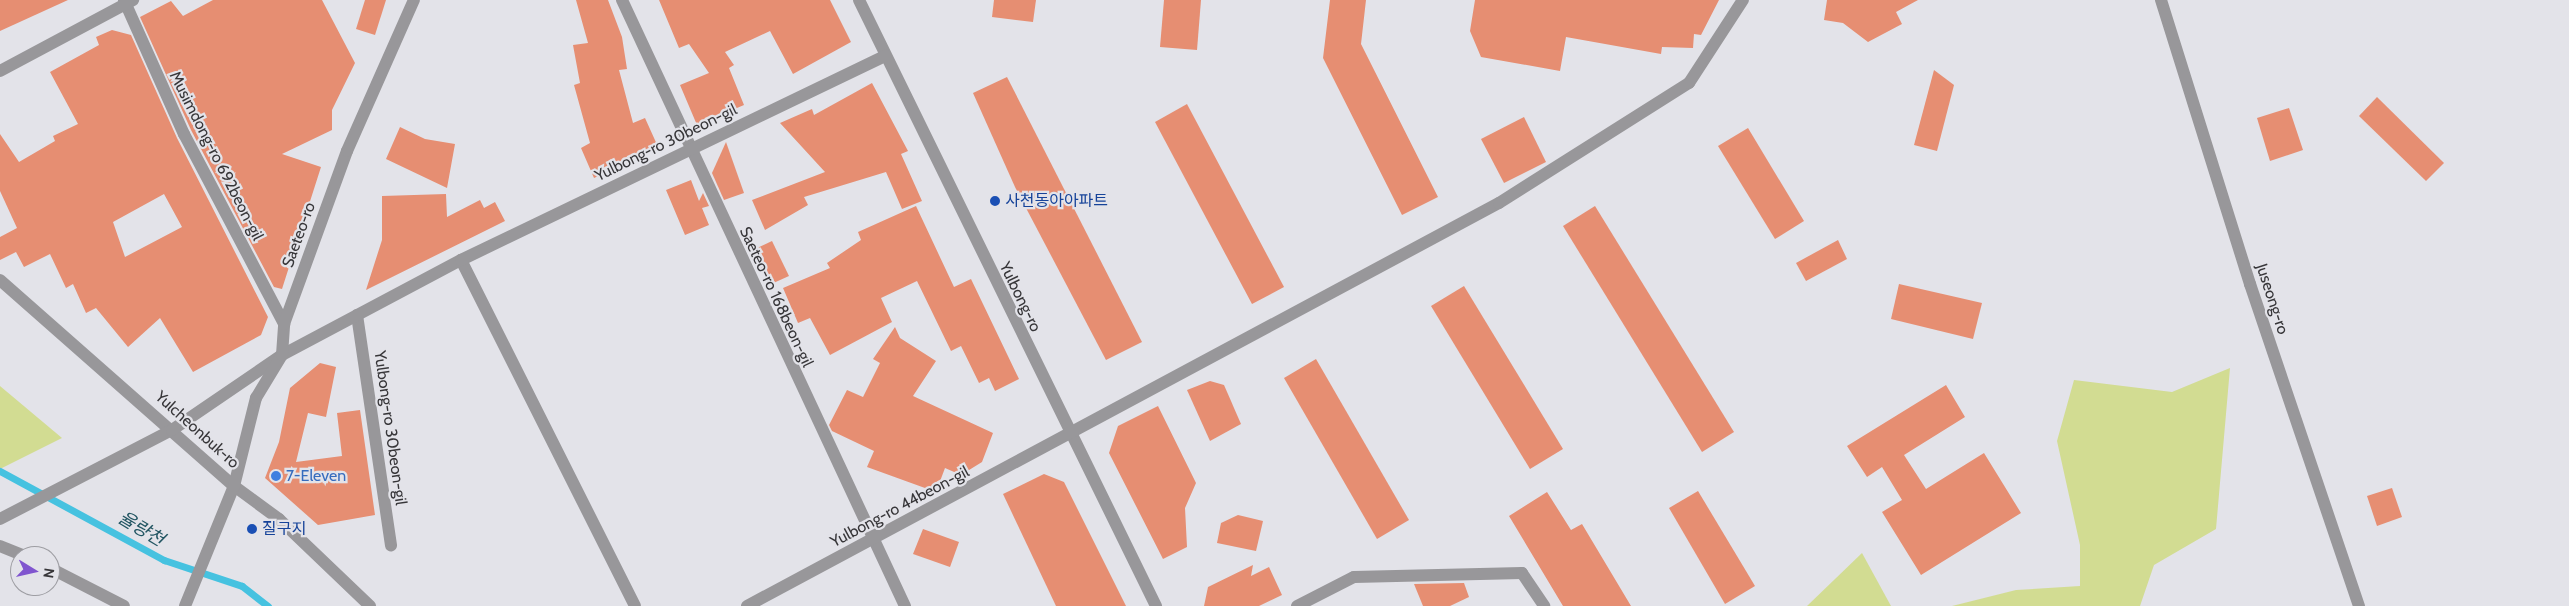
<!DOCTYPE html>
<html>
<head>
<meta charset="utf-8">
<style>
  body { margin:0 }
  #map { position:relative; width:2569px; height:606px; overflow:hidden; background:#e3e3e9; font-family:Cabin,"Noto Sans KR",sans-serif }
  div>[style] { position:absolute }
  .green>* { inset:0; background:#d2dc92 }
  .stream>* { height:7px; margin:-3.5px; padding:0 3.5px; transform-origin:3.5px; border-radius:3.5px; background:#46c2e0 }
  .building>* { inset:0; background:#e68e72 }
  .minor>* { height:12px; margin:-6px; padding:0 6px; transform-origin:6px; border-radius:6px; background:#98979a }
  .dots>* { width:14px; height:14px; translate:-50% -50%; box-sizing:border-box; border:2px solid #e3e3e9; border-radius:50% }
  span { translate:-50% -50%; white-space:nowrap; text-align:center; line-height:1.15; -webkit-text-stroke:4.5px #e3e3e9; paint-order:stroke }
  .street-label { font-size:16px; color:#373639 }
  .transit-label { font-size:16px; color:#164399 }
  .left { translate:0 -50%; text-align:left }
  .shop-label { font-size:16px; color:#366cbe }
  .water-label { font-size:18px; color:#225562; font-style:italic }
  .north { position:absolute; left:10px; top:546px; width:50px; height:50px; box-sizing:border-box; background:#e3e3e9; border:1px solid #9e9ea3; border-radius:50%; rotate:99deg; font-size:14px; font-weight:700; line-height:20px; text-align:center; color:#373639 }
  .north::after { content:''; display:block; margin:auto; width:18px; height:22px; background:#8055cf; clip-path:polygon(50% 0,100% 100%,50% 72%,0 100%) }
</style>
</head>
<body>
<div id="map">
  <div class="green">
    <div style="clip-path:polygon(2230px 368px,2216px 529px,2154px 565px,2140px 606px,1952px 606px,2016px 590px,2080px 586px,2080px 545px,2057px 441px,2074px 380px,2172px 392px)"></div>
    <div style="clip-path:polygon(0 386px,62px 438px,0 469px)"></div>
    <div style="clip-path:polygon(1862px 553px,1891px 606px,1807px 606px)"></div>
  </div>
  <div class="stream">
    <div style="left:0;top:471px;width:187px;rotate:28.5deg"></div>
    <div style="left:164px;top:560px;width:82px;rotate:18.4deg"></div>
    <div style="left:242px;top:586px;width:33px;rotate:38deg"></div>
  </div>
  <div class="building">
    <div style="clip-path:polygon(0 0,68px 0,0 31px)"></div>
    <div style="clip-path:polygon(213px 0,322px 0,355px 63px,332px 110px,332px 130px,282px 154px,321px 167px,282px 289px,274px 287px,191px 130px,140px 17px,171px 1px,183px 16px)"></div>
    <div style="clip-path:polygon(365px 0,386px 0,375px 35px,356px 29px)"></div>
    <div style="clip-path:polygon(576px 0,608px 0,622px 37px,627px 69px,619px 70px,633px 123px,645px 118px,659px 149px,594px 178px,581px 148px,590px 143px,574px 85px,580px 83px,573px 45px,588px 43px)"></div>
    <div style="clip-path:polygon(659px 0,830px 0,851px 42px,793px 74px,770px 31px,725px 52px,734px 65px,729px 68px,744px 105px,697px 125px,680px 85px,709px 73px,689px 44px,679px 48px)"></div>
    <div style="clip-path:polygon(994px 0,1036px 0,1033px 22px,992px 17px)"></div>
    <div style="clip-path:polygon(1164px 0,1201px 0,1197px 50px,1160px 47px)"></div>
    <div style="clip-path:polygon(1330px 0,1366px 0,1361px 44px,1438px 197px,1402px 215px,1323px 58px)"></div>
    <div style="clip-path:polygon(1475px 0,1719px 0,1701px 35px,1694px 34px,1693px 48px,1662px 47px,1661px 54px,1566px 37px,1560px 71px,1481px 57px,1470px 31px)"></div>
    <div style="clip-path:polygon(1827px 0,1918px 0,1896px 12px,1902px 24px,1868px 42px,1843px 23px,1824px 20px)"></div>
    <div style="clip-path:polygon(evenodd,112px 30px,131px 35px,177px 138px,268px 317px,261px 335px,193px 372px,160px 318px,128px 347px,96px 308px,86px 313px,73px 284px,66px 288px,50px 254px,24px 267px,16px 252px,0 260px,0 237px,17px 228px,0 191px,0 134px,19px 162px,55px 141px,53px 136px,78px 124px,50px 72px,99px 45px,96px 37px,112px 30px,164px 194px,182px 227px,125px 257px,113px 222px,164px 194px)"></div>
    <div style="clip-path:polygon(1934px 70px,1954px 85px,1937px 151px,1914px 145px)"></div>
    <div style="clip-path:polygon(1007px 77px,1142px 342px,1106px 360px,1015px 187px,973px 93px)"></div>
    <div style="clip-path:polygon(872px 83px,908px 151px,901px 154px,922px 201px,902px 209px,886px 172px,804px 197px,808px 205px,765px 230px,752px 200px,825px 172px,780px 123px,812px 109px,814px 115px)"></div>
    <div style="clip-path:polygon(2377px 97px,2444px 163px,2426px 181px,2359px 116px)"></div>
    <div style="clip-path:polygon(1187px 104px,1284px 287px,1252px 304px,1155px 122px)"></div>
    <div style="clip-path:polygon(2289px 108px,2303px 150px,2270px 161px,2257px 118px)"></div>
    <div style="clip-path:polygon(1524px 117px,1546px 162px,1504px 183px,1481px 139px)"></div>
    <div style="clip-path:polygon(400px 127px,425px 139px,455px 144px,447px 188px,386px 159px)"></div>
    <div style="clip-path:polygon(1748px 128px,1804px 221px,1775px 239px,1718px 146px)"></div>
    <div style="clip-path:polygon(726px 142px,744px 193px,724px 200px,712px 173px)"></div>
    <div style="clip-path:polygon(691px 180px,699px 201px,703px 193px,709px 206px,702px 208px,709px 225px,685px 235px,666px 190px)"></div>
    <div style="clip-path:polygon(446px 194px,447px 217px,480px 200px,484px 208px,495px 202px,505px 221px,366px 290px,382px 240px,382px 196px)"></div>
    <div style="clip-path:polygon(916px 206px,954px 287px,971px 279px,1019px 379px,995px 391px,989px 378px,979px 383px,961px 346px,951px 351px,917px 281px,881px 298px,892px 322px,830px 355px,810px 318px,798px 323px,783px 288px,830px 268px,827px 263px,861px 240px,858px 232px)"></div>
    <div style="clip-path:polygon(1595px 206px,1734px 432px,1702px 452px,1563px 226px)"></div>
    <div style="clip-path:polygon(1838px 240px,1847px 259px,1806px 281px,1796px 263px)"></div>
    <div style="clip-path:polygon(772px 241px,789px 276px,769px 285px,753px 250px)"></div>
    <div style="clip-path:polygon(1899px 284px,1982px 303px,1973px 339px,1891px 319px)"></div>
    <div style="clip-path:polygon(1464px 286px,1563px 449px,1530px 469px,1431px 306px)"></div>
    <div style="clip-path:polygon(895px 327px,900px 338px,936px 361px,913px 396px,993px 433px,982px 462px,961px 475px,945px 468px,936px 492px,867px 467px,874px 451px,832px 431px,829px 425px,847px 390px,863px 397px,880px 363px,873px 359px)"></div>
    <div style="clip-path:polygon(1316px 359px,1409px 520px,1377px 539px,1284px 378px)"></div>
    <div style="clip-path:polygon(320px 363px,336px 367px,326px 417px,308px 413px,296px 462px,342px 456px,337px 413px,360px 410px,375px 515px,318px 525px,265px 478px,279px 442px,290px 388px)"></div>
    <div style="clip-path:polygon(1210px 381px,1224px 385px,1241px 424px,1210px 441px,1187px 390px)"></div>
    <div style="clip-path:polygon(1946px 385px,1965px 417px,1904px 455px,1926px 489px,1984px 453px,2021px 513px,1921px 575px,1882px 512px,1902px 500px,1882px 467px,1867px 477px,1847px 446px)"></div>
    <div style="clip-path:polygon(1158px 406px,1196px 483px,1185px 508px,1187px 547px,1163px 559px,1109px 453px,1118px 426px)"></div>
    <div style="clip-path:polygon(1044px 474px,1064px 482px,1126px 606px,1056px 606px,1003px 494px)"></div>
    <div style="clip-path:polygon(2392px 488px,2402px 517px,2377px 526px,2367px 496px)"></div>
    <div style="clip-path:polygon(1698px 491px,1755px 586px,1725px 604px,1669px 508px)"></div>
    <div style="clip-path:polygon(1547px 492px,1571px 530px,1582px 524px,1631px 606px,1563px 606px,1509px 516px)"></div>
    <div style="clip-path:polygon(1238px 515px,1263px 521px,1256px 551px,1217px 543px,1221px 523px)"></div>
    <div style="clip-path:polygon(923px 529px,959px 542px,950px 567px,913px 554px)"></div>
    <div style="clip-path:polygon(1253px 565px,1251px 576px,1269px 567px,1282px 595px,1259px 606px,1204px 606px,1208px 587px)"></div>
    <div style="clip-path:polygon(1464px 583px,1469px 597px,1450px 606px,1423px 606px,1414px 584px)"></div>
  </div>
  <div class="minor">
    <div style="left:124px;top:0;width:147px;rotate:65.9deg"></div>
    <div style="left:184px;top:134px;width:215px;rotate:62.2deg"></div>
    <div style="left:622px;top:0;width:669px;rotate:64.97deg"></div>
    <div style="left:859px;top:0;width:675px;rotate:63.89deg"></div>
    <div style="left:2161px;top:0;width:298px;rotate:72.6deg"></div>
    <div style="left:2250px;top:284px;width:340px;rotate:71.3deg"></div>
    <div style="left:0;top:71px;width:151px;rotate:-28.1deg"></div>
    <div style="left:461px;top:260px;width:387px;rotate:63.3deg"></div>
    <div style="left:0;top:280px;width:312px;rotate:41.4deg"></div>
    <div style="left:234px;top:486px;width:56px;rotate:36.3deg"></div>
    <div style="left:279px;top:519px;width:126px;rotate:43.7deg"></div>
    <div style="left:357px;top:315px;width:233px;rotate:81.6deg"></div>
    <div style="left:0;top:519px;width:194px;rotate:-27.4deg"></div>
    <div style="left:172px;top:430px;width:133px;rotate:-34.3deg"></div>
    <div style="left:282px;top:355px;width:203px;rotate:-28deg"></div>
    <div style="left:461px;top:260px;width:471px;rotate:-25.7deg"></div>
    <div style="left:0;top:546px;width:27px;rotate:22deg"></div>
    <div style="left:50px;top:568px;width:83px;rotate:27.2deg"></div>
    <div style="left:185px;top:606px;width:130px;rotate:-67.8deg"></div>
    <div style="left:234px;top:486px;width:91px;rotate:-76deg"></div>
    <div style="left:256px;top:398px;width:50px;rotate:-58.8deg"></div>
    <div style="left:282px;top:355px;width:31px;rotate:-86deg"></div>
    <div style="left:284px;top:324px;width:184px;rotate:-70deg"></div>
    <div style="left:347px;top:151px;width:165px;rotate:-66.1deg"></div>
    <div style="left:747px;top:606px;width:853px;rotate:-28.19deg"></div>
    <div style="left:1499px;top:203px;width:225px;rotate:-32.3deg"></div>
    <div style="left:1689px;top:83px;width:99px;rotate:-57deg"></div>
    <div style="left:1297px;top:606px;width:64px;rotate:-27deg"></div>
    <div style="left:1354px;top:577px;width:168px;rotate:-1.4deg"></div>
    <div style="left:1522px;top:573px;width:40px;rotate:56deg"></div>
  </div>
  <div class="dots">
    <div style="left:995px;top:201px;background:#1a4fb4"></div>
    <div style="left:276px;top:476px;background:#3f7fe0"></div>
    <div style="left:252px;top:529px;background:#1a4fb4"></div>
  </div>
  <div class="street-label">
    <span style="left:666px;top:143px;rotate:-26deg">Yulbong-ro 30beon-gil</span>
    <span style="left:216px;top:156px;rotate:63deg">Musimdong-ro 692beon-gil</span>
    <span style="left:299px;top:235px;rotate:-70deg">Saeteo-ro</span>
    <span style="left:776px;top:297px;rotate:65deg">Saeteo-ro 168beon-gil</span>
    <span style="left:1020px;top:297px;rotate:64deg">Yulbong-ro</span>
    <span style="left:2272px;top:299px;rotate:72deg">Juseong-ro</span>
    <span style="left:390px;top:428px;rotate:82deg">Yulbong-ro 30beon-gil</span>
    <span style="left:197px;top:430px;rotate:42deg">Yulcheonbuk-ro</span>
    <span style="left:900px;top:507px;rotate:-28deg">Yulbong-ro 44beon-gil</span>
  </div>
  <div class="transit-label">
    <span class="left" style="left:1005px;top:201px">사천동아아파트</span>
    <span class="left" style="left:262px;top:529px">질구지</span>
  </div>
  <div class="shop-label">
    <span class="left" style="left:286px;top:476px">7-Eleven</span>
  </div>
  <div class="water-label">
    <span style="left:141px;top:529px;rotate:31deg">율량천</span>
  </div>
  <div class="north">N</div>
</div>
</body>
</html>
